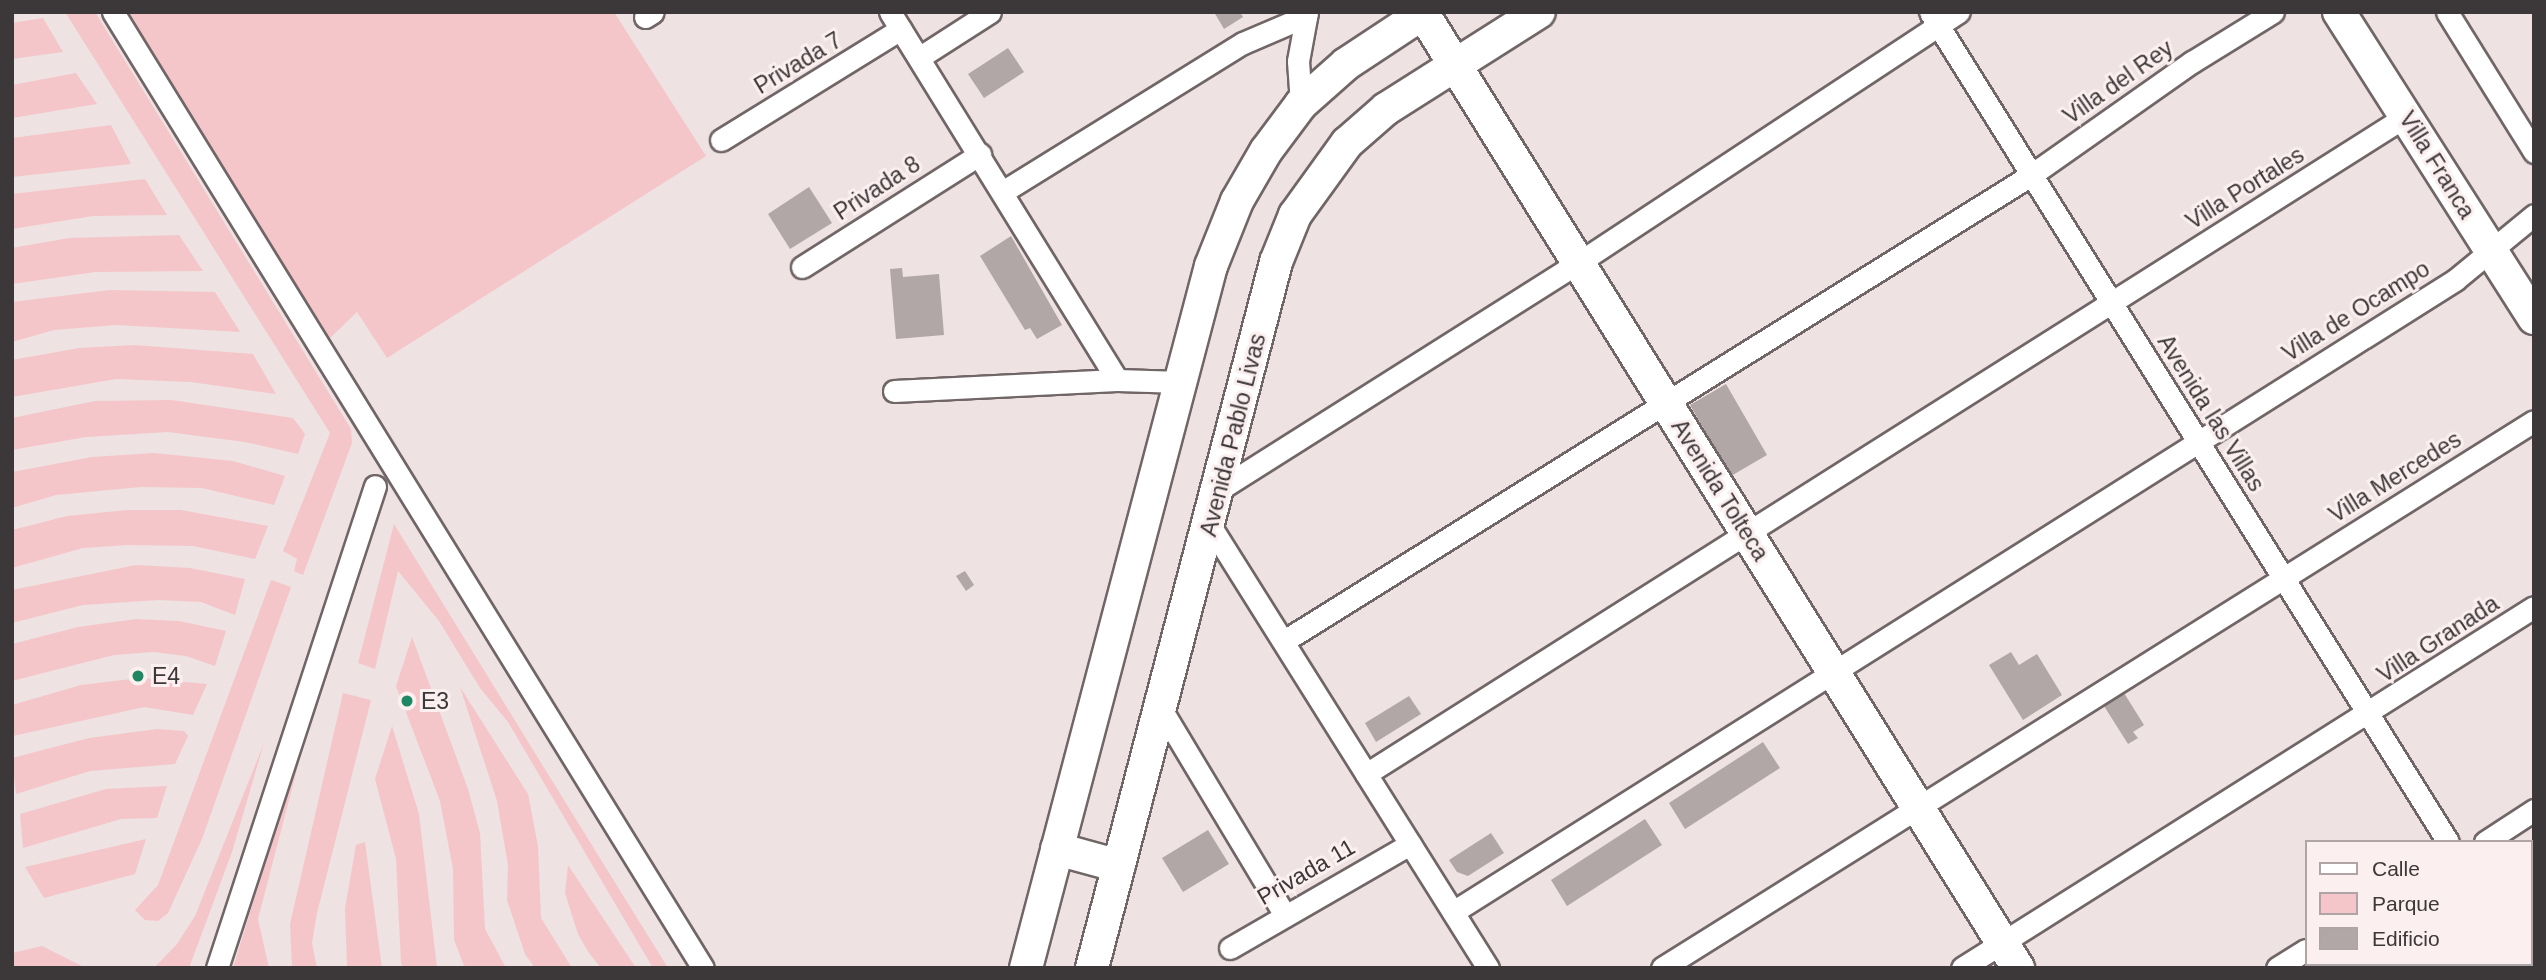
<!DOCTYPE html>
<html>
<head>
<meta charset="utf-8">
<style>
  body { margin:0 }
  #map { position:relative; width:2546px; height:980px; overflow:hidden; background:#eee2e2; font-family:Arial,sans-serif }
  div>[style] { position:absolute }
  .green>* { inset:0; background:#f5c6c9 }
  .building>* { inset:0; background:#b2a7a7 }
  .roads { filter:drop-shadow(2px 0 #716667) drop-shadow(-2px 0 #716667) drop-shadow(0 2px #716667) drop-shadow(0 -2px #716667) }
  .street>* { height:21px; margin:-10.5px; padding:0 10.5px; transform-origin:10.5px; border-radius:10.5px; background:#fff }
  .secondary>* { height:32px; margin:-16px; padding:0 16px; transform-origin:16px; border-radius:16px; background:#fff }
  .dots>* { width:19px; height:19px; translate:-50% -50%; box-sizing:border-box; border:4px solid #fbeff0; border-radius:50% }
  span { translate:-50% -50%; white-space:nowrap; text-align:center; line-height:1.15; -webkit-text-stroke:6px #fbeff0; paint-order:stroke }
  .street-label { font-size:23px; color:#3c3738 }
  .poi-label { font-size:23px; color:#3c3738 }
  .left { translate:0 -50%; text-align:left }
  .frame { position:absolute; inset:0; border:14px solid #3c3738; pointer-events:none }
  .legend { position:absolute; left:2305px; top:840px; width:228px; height:126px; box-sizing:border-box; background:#fbeff0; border:2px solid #afa5a6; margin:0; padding:9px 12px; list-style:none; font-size:21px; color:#3c3738 }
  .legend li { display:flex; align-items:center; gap:14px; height:35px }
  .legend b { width:35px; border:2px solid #afa5a6 }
</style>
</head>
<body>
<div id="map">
  <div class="green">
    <div style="clip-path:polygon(65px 12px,95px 12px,351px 429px,352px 443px,303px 575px,294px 571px,297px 559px,283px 551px,330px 433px)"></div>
    <div style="clip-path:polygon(125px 12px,614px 12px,706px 156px,387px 358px,357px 312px,330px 338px)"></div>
    <div style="clip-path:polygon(43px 18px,63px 52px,12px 59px,12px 23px)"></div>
    <div style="clip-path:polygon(76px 73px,97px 104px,12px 118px,12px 85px)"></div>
    <div style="clip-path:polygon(111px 125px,131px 164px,12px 177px,12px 138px)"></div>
    <div style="clip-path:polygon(145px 179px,167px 215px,93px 216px,12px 229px,12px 194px)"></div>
    <div style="clip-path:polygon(179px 235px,203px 271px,95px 272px,12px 284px,12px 248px,69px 238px)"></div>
    <div style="clip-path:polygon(110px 290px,215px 292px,240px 332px,116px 325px,54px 330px,12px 342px,12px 302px)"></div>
    <div style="clip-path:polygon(134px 345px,253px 354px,276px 394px,191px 382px,116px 379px,12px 397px,12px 360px,79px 348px)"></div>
    <div style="clip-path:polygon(171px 400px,293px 418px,305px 434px,298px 454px,245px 442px,168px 432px,86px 437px,12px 450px,12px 418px,95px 401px)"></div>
    <div style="clip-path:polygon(154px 453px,233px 461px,285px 476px,274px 505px,202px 488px,141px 487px,56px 495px,12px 508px,12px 472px,92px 457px)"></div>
    <div style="clip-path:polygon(127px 510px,181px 510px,268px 526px,255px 559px,193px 546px,128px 545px,83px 548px,12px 568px,12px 530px,67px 516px)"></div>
    <div style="clip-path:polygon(394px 524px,538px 758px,668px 968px,653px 968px,508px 722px,480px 688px,439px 621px,398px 571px,375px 669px,358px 663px)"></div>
    <div style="clip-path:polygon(136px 565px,190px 568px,245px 579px,235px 615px,201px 602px,158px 600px,83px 605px,12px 623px,12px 590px)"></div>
    <div style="clip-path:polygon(271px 580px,291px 587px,202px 839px,168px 913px,158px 921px,145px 920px,135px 910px,158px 885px)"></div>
    <div style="clip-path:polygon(136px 619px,179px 621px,226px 631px,215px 666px,186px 656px,153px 652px,114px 655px,12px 681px,12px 644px,78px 627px)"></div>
    <div style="clip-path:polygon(412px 637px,468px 789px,480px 833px,485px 929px,506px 968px,465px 968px,454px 940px,453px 869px,440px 801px,396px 686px)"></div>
    <div style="clip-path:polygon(139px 678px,207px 684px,193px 715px,144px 707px,13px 736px,12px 705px,81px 685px)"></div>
    <div style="clip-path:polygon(460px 687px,528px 794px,538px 846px,541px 918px,572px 968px,535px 968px,525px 954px,507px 900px,508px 865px,497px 801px)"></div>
    <div style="clip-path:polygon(343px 693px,371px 700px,317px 913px,312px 943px,317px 968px,292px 968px,290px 924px)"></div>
    <div style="clip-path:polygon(314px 704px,258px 919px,269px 968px,233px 968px)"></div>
    <div style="clip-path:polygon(392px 726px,419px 814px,437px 968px,403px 968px,401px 963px,396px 859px,375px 779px)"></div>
    <div style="clip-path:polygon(157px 729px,184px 731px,188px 736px,175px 764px,90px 771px,16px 794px,12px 758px,89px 738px)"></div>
    <div style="clip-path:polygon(264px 743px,232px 852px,189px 968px,154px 968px,177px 944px,195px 916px)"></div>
    <div style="clip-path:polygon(167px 786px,157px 818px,121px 819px,23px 848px,20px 814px,106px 789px)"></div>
    <div style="clip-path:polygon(146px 839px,135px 874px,44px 898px,25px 867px)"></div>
    <div style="clip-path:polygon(365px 842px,382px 968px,347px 968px,345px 908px,356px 845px)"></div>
    <div style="clip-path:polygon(568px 865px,636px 968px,601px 968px,589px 953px,578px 934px,565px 893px)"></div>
    <div style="clip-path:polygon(42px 946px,84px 967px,12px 968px,12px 953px)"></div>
  </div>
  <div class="building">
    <div style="clip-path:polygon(1214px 12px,1240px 12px,1243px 17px,1224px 29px)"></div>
    <div style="clip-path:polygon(1008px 48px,1024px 72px,984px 98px,968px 74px)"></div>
    <div style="clip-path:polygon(809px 187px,832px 223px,790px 249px,768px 214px)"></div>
    <div style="clip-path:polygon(1011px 236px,1062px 325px,1037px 339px,1030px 328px,1025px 330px,980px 256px)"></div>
    <div style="clip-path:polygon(902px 268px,903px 277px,939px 274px,944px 335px,896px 339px,890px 269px)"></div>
    <div style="clip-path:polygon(1726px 384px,1767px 455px,1731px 476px,1690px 405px)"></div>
    <div style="clip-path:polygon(965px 571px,974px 585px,966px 591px,956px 576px)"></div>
    <div style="clip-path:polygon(2011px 652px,2019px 665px,2037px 654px,2062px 695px,2023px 720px,1989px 665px)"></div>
    <div style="clip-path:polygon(2124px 693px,2144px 725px,2133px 732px,2138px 738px,2128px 744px,2104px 706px)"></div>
    <div style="clip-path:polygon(1409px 696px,1421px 714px,1376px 742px,1365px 723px)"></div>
    <div style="clip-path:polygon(1763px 742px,1780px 768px,1685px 829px,1669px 803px)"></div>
    <div style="clip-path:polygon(1645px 819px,1662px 845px,1567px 906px,1551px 880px)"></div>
    <div style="clip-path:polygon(1208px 830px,1229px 864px,1183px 892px,1162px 858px)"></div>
    <div style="clip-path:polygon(1491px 833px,1504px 853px,1468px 876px,1457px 872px,1449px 860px)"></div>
  </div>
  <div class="roads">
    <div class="street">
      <div style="left:113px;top:12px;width:1123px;rotate:58.32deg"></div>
      <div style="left:890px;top:12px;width:432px;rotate:58.3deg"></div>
      <div style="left:1117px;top:380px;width:65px;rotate:1.8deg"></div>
      <div style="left:1930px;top:12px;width:978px;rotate:58.03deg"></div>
      <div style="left:2447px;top:12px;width:165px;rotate:58.1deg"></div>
      <div style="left:645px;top:17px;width:9px;rotate:-32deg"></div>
      <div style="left:920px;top:57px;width:83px;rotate:-32.7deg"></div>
      <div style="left:1301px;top:104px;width:43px;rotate:-94deg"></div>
      <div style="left:1298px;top:61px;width:50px;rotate:-79.6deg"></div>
      <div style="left:721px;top:140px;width:211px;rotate:-31.7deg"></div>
      <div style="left:1004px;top:191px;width:281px;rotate:-31.8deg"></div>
      <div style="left:1243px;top:43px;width:69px;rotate:-23.2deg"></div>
      <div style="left:802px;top:267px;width:211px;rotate:-32.4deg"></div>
      <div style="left:894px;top:391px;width:223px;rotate:-2.8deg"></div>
      <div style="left:1220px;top:489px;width:423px;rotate:-32.3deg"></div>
      <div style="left:1578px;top:263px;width:456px;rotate:-33.4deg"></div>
      <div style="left:1211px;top:527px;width:521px;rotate:57.87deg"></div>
      <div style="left:1284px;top:641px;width:880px;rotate:-31.96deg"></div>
      <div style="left:2031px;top:175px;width:197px;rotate:-35.1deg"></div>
      <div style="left:2192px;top:62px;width:95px;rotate:-31.7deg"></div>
      <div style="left:1161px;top:709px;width:239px;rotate:59deg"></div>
      <div style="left:1366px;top:774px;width:1231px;rotate:-32.32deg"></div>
      <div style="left:2485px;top:842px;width:59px;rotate:-33.1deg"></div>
      <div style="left:1453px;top:912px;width:1185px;rotate:-32.24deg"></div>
      <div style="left:2455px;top:280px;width:102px;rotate:-39.4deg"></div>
      <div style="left:1230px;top:948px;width:208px;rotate:-30deg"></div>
      <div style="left:2524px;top:964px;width:4px;rotate:63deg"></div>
      <div style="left:217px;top:968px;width:507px;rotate:-71.85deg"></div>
      <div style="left:1662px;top:968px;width:1029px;rotate:-32.1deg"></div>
      <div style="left:1962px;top:968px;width:676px;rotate:-32.26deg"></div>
      <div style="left:2277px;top:968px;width:34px;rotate:-32deg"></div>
    </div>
    <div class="secondary">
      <div style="left:1422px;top:12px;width:1127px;rotate:58.06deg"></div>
      <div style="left:2339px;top:12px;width:363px;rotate:57.5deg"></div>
      <div style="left:1057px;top:849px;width:64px;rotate:15.3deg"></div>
      <div style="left:1026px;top:968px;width:726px;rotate:-75.24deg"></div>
      <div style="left:1211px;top:266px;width:70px;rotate:-68.2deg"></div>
      <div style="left:1237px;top:201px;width:58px;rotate:-59.9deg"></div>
      <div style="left:1266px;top:151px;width:59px;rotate:-53.3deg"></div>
      <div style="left:1301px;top:104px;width:60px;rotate:-41.6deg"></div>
      <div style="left:1346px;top:64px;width:95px;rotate:-33.4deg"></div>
      <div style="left:1092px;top:968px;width:730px;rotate:-75.39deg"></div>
      <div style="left:1276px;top:262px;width:51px;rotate:-68deg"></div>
      <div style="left:1295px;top:215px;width:89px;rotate:-54.2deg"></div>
      <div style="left:1347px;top:143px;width:52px;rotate:-41.1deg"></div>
      <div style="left:1386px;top:109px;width:181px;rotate:-32.4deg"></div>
    </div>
  </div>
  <div class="dots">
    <div style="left:138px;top:676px;background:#1f8763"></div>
    <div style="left:407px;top:701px;background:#1f8763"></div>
  </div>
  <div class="street-label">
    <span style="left:798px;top:63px;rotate:-31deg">Privada 7</span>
    <span style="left:2118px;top:82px;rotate:-35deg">Villa del Rey</span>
    <span style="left:2437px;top:165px;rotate:58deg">Villa Franca</span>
    <span style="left:877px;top:188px;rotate:-33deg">Privada 8</span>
    <span style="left:2245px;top:188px;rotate:-32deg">Villa Portales</span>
    <span style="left:2356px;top:311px;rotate:-32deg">Villa de Ocampo</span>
    <span style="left:2211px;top:413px;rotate:58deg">Avenida las Villas</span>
    <span style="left:1233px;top:435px;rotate:-76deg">Avenida Pablo Livas</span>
    <span style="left:2395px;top:477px;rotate:-32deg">Villa Mercedes</span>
    <span style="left:1720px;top:490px;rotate:58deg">Avenida Tolteca</span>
    <span style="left:2438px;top:639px;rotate:-33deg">Villa Granada</span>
    <span style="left:1306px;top:872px;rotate:-30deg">Privada 11</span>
  </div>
  <div class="poi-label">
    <span class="left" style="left:152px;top:676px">E4</span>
    <span class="left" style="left:421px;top:701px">E3</span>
  </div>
  <div class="frame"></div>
  <ul class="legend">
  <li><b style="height:9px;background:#fff"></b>Calle</li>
  <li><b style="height:19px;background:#f5c6c9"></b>Parque</li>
  <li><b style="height:19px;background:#b2a7a7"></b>Edificio</li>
  </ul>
</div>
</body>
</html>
